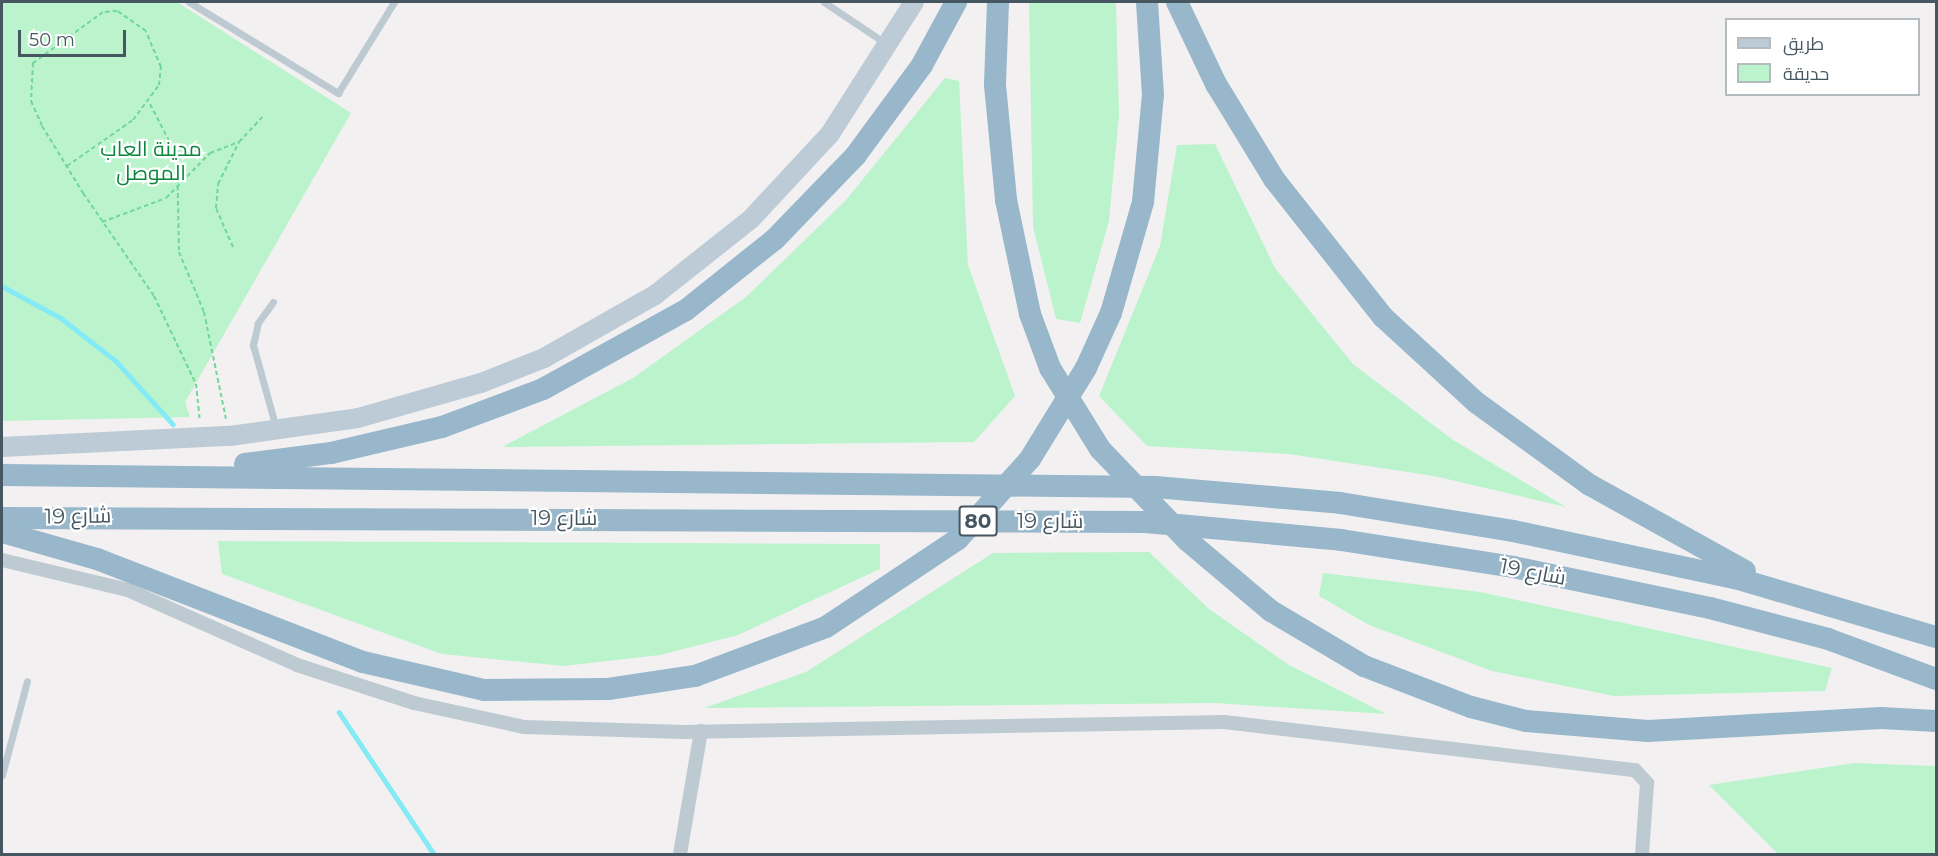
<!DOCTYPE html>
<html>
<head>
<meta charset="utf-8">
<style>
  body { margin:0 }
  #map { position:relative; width:1938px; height:856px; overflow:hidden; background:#f3f0f1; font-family:Montserrat,Cairo,sans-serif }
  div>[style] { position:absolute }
  .green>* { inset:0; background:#bbf4cc }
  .stream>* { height:4.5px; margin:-2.25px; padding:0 2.25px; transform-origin:2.25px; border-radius:2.25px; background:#84eaf6 }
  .path>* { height:2px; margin-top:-1px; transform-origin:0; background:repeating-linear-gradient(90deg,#6fd799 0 4.5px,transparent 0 7.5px) }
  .service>* { height:7px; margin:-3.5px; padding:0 3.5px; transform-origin:3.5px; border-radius:3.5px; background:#bdcad2 }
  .minor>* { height:14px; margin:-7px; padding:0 7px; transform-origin:7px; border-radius:7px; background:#bdcad2 }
  .secondary>* { height:20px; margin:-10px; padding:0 10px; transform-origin:10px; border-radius:10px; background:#bccbd6 }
  .trunk>* { height:22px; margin:-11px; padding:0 11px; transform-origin:11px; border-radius:11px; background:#98b7cb }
  span { translate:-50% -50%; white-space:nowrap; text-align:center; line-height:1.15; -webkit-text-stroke:4.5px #fff; paint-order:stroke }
  .shield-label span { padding:2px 4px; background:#fff; border:2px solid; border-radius:4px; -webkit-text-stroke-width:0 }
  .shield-label { font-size:20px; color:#465761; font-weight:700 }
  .park-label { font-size:21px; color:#0d863e }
  .street-label { font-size:21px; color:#465761 }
  .frame { position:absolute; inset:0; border:3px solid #465761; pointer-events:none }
  .legend { position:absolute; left:1725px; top:18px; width:195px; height:78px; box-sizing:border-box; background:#fff; border:2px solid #b5bcc0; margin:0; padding:8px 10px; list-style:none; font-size:18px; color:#465761 }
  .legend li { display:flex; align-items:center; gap:12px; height:30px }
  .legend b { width:30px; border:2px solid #b5bcc0 }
  .scale { position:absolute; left:18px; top:30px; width:108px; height:27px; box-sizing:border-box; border:3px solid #465761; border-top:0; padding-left:8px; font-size:18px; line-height:21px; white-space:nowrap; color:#465761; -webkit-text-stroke:4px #fff; paint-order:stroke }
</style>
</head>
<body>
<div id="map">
  <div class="green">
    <div style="clip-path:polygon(2px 2px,177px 2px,351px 113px,185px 402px,190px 417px,2px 421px)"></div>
    <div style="clip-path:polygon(1029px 2px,1116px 2px,1119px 115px,1109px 221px,1080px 323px,1056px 319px,1033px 227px)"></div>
    <div style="clip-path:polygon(945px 78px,959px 81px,968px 265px,1015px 396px,974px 442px,502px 447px,633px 378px,746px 297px,846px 200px)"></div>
    <div style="clip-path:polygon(1215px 144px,1275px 268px,1353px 364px,1453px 440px,1566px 507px,1434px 476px,1289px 454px,1147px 446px,1099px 396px,1160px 246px,1177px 145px)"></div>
    <div style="clip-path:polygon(218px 541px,880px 544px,880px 569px,738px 635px,660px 655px,564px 666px,442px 654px,222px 574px)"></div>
    <div style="clip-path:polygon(1149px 552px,1209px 609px,1289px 665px,1386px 714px,1215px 703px,704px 708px,806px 672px,993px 553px)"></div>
    <div style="clip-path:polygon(1323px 573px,1480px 592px,1832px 668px,1825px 691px,1614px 696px,1492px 671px,1369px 625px,1319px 596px)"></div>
    <div style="clip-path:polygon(1854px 763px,1936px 766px,1936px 854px,1778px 854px,1709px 785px)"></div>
  </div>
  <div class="stream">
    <div style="left:2px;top:286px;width:67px;rotate:28.5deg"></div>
    <div style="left:61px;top:318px;width:70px;rotate:38deg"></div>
    <div style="left:116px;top:361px;width:85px;rotate:47.9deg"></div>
    <div style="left:339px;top:712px;width:171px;rotate:56.2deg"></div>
  </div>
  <div class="path">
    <div style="left:150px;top:104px;width:59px;rotate:62.6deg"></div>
    <div style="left:177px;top:156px;width:96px;rotate:88.8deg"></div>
    <div style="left:179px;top:252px;width:65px;rotate:67.4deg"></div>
    <div style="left:204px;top:312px;width:109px;rotate:78.4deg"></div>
    <div style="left:67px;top:166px;width:80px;rotate:-34.9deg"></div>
    <div style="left:133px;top:120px;width:44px;rotate:-53.4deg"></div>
    <div style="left:159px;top:85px;width:18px;rotate:-84deg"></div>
    <div style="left:161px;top:67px;width:39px;rotate:-113deg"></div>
    <div style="left:146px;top:31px;width:35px;rotate:-145deg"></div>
    <div style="left:117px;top:11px;width:14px;rotate:176deg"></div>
    <div style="left:103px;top:12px;width:87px;rotate:143.9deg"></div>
    <div style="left:33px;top:63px;width:38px;rotate:93deg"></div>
    <div style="left:31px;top:101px;width:27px;rotate:66deg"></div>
    <div style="left:42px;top:126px;width:79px;rotate:58.5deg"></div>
    <div style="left:83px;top:193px;width:125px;rotate:55.4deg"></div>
    <div style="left:154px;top:296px;width:98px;rotate:64.5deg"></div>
    <div style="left:196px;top:384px;width:36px;rotate:84deg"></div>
    <div style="left:102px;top:222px;width:68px;rotate:-20.6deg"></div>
    <div style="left:166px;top:198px;width:63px;rotate:-45.6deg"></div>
    <div style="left:210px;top:153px;width:31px;rotate:-21deg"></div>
    <div style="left:233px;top:247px;width:43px;rotate:-113.6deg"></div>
    <div style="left:216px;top:208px;width:24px;rotate:-85deg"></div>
    <div style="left:218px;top:184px;width:47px;rotate:-63.4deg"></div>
    <div style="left:239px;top:142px;width:35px;rotate:-47deg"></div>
  </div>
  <div class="service">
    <div style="left:189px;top:2px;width:175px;rotate:31.4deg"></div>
    <div style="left:338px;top:93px;width:107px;rotate:-58.4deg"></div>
    <div style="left:824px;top:2px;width:73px;rotate:33.9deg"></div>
    <div style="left:273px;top:302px;width:26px;rotate:126deg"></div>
    <div style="left:258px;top:323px;width:23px;rotate:103deg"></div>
    <div style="left:253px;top:345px;width:86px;rotate:74.5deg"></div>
    <div style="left:2px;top:775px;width:97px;rotate:-75.1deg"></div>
  </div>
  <div class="minor">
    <div style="left:2px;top:560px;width:130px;rotate:13.4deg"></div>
    <div style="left:128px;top:590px;width:185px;rotate:23.9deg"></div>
    <div style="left:297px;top:665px;width:123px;rotate:18deg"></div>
    <div style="left:414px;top:703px;width:113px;rotate:12.3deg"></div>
    <div style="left:524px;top:727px;width:160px;rotate:1.8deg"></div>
    <div style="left:684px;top:732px;width:540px;rotate:-1.06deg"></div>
    <div style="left:1224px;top:722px;width:414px;rotate:6.7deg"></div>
    <div style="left:1635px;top:770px;width:18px;rotate:47deg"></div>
    <div style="left:1647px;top:783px;width:71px;rotate:94deg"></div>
    <div style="left:680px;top:854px;width:125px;rotate:-80.3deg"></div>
  </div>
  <div class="secondary">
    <div style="left:2px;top:447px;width:228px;rotate:-2.8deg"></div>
    <div style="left:230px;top:436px;width:129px;rotate:-8deg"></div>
    <div style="left:358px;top:418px;width:128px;rotate:-15.9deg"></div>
    <div style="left:481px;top:383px;width:68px;rotate:-21.6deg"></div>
    <div style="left:544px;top:358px;width:128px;rotate:-29.6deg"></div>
    <div style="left:655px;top:295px;width:122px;rotate:-38.4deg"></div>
    <div style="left:751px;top:219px;width:116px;rotate:-47.1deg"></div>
    <div style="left:830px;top:134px;width:156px;rotate:-57.5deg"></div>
  </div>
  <div class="trunk">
    <div style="left:998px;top:2px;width:83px;rotate:92.1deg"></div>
    <div style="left:995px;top:85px;width:116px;rotate:84.5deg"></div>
    <div style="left:1006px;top:200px;width:116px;rotate:78.1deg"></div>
    <div style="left:1030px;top:314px;width:58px;rotate:69.7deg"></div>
    <div style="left:1050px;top:368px;width:95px;rotate:58.3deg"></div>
    <div style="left:1100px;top:449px;width:126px;rotate:46.3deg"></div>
    <div style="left:1187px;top:540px;width:110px;rotate:40.2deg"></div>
    <div style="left:1271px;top:611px;width:108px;rotate:30.6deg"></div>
    <div style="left:1364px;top:666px;width:115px;rotate:21deg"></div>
    <div style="left:1471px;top:707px;width:57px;rotate:14.3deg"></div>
    <div style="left:1526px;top:721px;width:122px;rotate:4.7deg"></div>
    <div style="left:1648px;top:731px;width:233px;rotate:-3.2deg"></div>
    <div style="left:1881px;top:718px;width:55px;rotate:3.1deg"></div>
    <div style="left:1177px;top:2px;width:91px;rotate:64.6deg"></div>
    <div style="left:1216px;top:84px;width:111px;rotate:58.6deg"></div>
    <div style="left:1274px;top:179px;width:176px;rotate:51.7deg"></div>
    <div style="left:1383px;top:317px;width:127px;rotate:42.5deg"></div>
    <div style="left:1477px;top:403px;width:140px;rotate:36deg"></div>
    <div style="left:1590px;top:485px;width:177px;rotate:29deg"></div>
    <div style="left:245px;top:464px;width:87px;rotate:-7.3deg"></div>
    <div style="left:331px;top:453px;width:114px;rotate:-13.2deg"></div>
    <div style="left:442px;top:427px;width:108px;rotate:-20.6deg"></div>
    <div style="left:543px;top:389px;width:163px;rotate:-28.9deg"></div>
    <div style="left:686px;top:310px;width:114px;rotate:-38.6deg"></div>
    <div style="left:775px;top:239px;width:117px;rotate:-46deg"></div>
    <div style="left:856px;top:155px;width:112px;rotate:-53.7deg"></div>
    <div style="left:922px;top:65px;width:72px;rotate:-61.6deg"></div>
    <div style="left:2px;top:475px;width:1153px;rotate:0.6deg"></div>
    <div style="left:1155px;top:487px;width:186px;rotate:4.9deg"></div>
    <div style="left:1340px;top:503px;width:175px;rotate:9.2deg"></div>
    <div style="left:1513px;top:531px;width:227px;rotate:12deg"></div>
    <div style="left:1735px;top:578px;width:209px;rotate:16.4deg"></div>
    <div style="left:2px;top:518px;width:1143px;rotate:0.2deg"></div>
    <div style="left:1145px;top:522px;width:197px;rotate:5.2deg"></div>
    <div style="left:1341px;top:540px;width:174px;rotate:8.9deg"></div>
    <div style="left:1513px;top:567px;width:201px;rotate:11.8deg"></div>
    <div style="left:1710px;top:608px;width:122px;rotate:14.7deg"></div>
    <div style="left:1828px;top:639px;width:115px;rotate:20.3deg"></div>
    <div style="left:2px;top:532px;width:99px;rotate:15.9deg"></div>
    <div style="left:97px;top:559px;width:285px;rotate:21.2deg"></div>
    <div style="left:363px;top:662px;width:124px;rotate:13deg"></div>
    <div style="left:484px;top:690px;width:124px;rotate:-0.5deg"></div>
    <div style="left:608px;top:689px;width:88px;rotate:-8.5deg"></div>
    <div style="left:695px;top:676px;width:140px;rotate:-20.5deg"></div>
    <div style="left:826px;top:627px;width:159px;rotate:-33.7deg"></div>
    <div style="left:958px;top:539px;width:108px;rotate:-48deg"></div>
    <div style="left:1030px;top:459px;width:107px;rotate:-58.4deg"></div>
    <div style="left:1086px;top:368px;width:60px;rotate:-65.6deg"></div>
    <div style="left:1111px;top:313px;width:116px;rotate:-73.9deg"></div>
    <div style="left:1143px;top:202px;width:107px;rotate:-84.7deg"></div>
    <div style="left:1153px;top:95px;width:93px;rotate:-93.7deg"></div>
  </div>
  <div class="shield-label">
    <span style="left:978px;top:521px">80</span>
  </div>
  <div class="park-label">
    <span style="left:151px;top:161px">مدينة العاب<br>الموصل</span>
  </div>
  <div class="street-label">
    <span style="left:78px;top:516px;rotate:-1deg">شارع 19</span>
    <span style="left:564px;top:518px">شارع 19</span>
    <span style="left:1050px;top:521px">شارع 19</span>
    <span style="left:1533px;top:572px;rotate:11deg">شارع 19</span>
  </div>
  <div class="frame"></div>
  <ul class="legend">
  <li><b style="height:8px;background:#bccbd6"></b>طريق</li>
  <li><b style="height:16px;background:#bbf4cc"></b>حديقة</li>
  </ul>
  <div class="scale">50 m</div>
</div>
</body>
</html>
